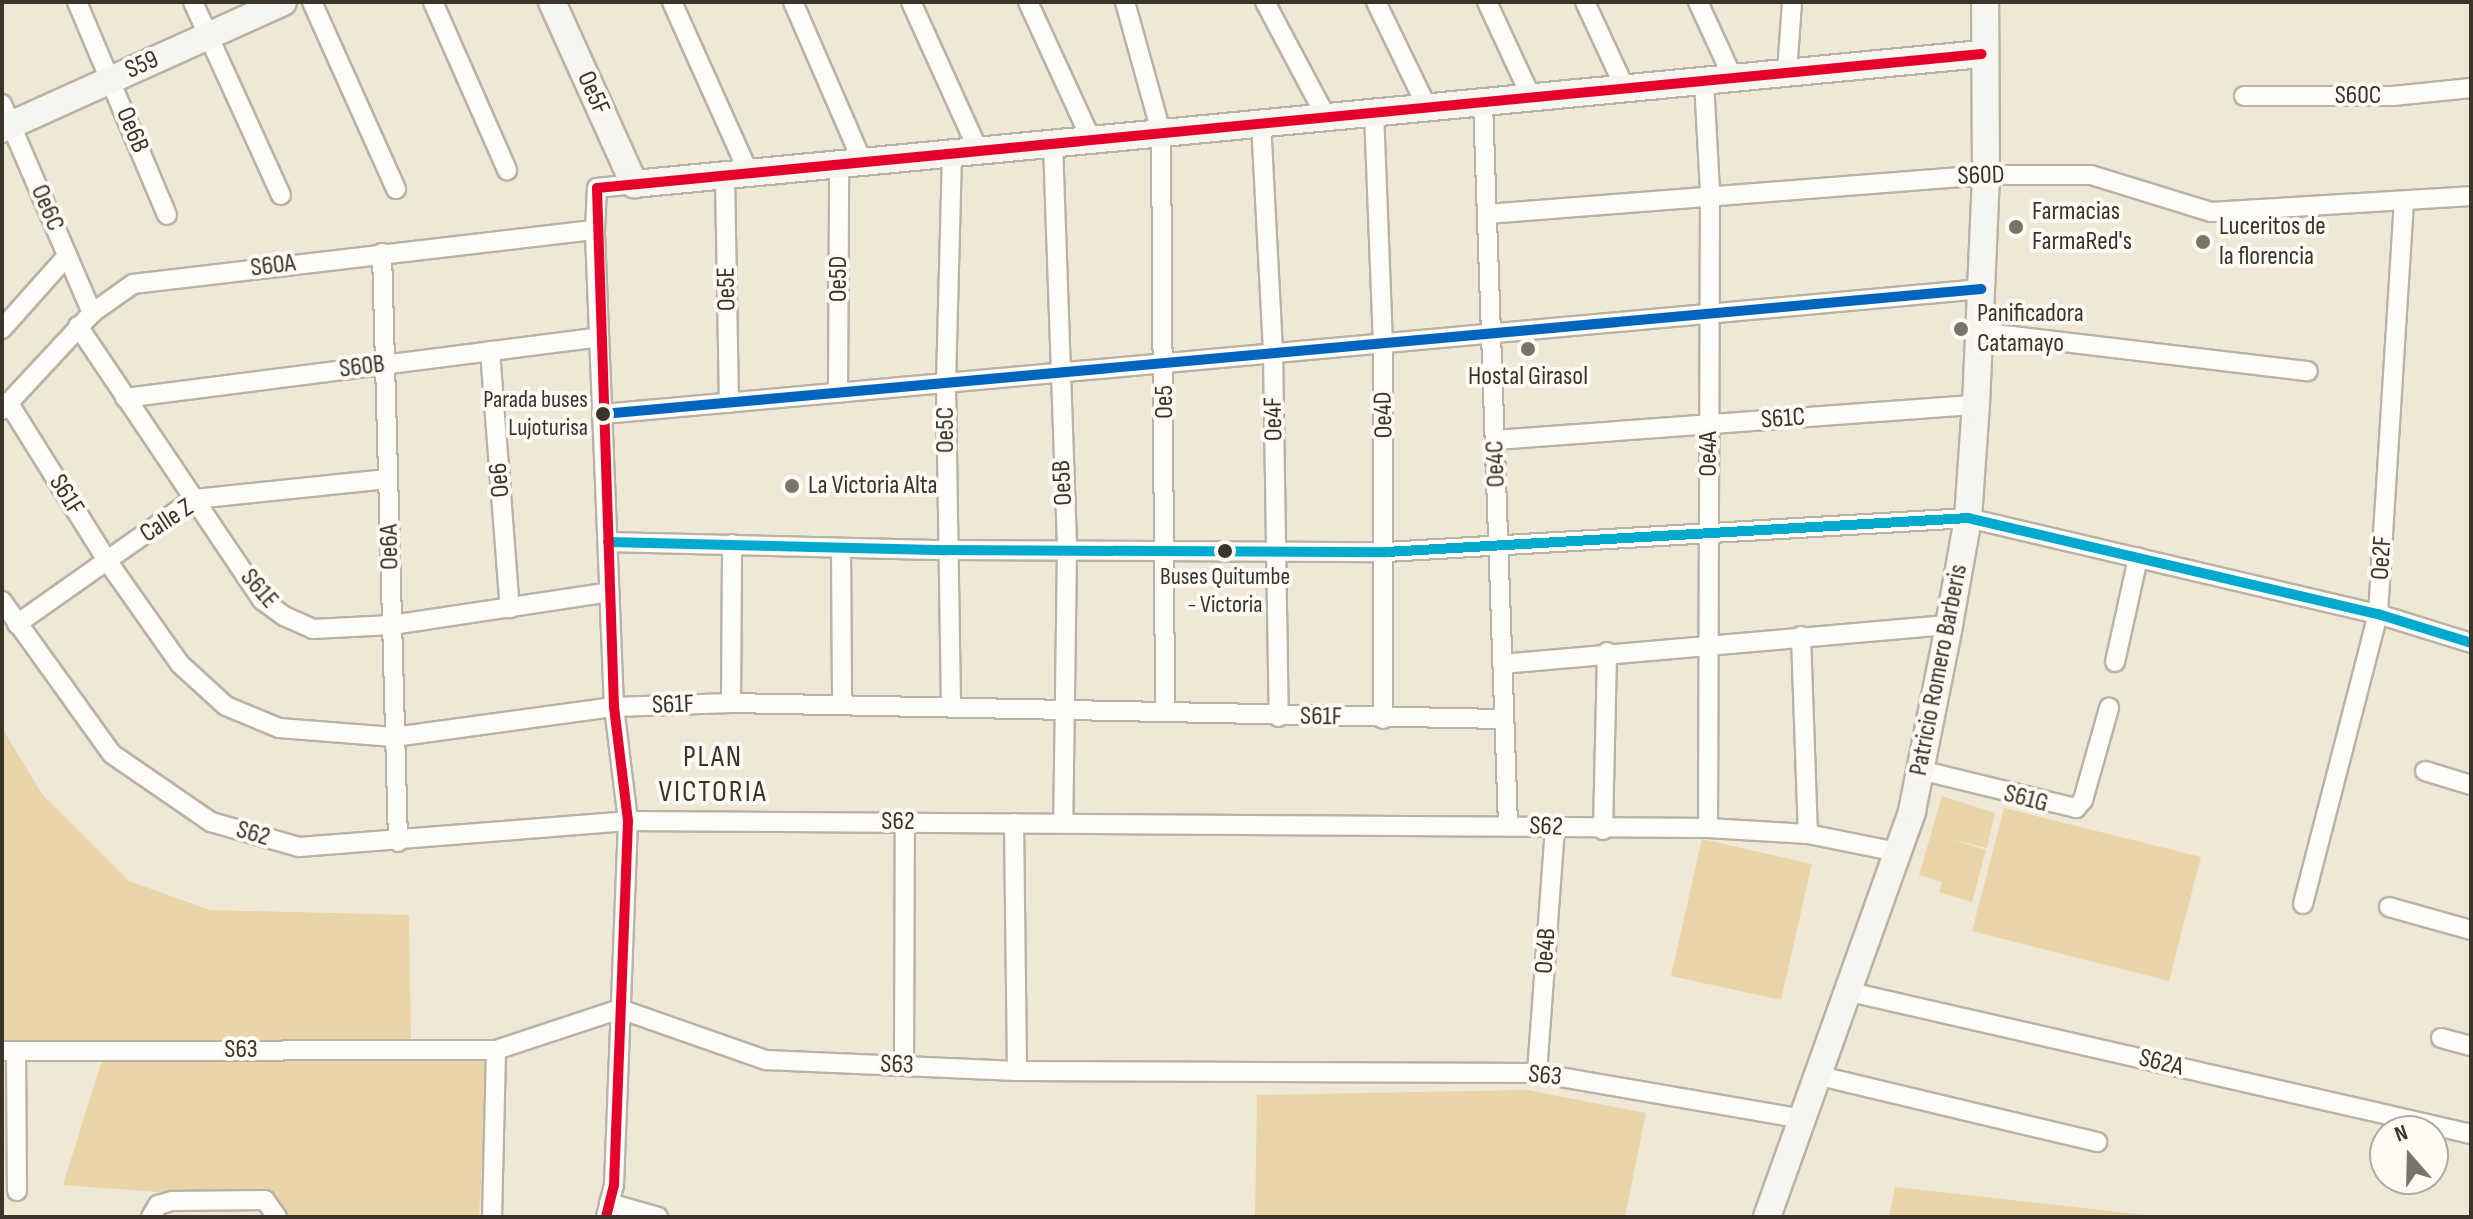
<!DOCTYPE html>
<html>
<head>
<meta charset="utf-8">
<style>
  body { margin:0 }
  #map { position:relative; width:2473px; height:1219px; overflow:hidden; background:#f0e8d6; font-family:"Sofia Sans Condensed",sans-serif }
  div>[style] { position:absolute }
  .green>* { inset:0; background:#ead5a8 }
  .roads { filter:drop-shadow(2px 0 #b9b3a5) drop-shadow(-2px 0 #b9b3a5) drop-shadow(0 2px #b9b3a5) drop-shadow(0 -2px #b9b3a5) }
  .street>* { height:18px; margin:-9px; padding:0 9px; transform-origin:9px; border-radius:9px; background:#fdfcf9 }
  .secondary>* { height:26px; margin:-13px; padding:0 13px; transform-origin:13px; border-radius:13px; background:#f7f5ef }
  .bus-1>* { height:10px; margin:-5px; padding:0 5px; transform-origin:5px; border-radius:5px; background:#0065bd }
  .bus-2>* { height:10px; margin:-5px; padding:0 5px; transform-origin:5px; border-radius:5px; background:#00a9ce }
  .bus-3>* { height:10px; margin:-5px; padding:0 5px; transform-origin:5px; border-radius:5px; background:#e4002b }
  .dots>* { width:22px; height:22px; translate:-50% -50%; box-sizing:border-box; border:4px solid #fdf9f3; border-radius:50% }
  span { translate:-50% -50%; white-space:nowrap; text-align:center; line-height:1.15; -webkit-text-stroke:8px #fdf9f3; paint-order:stroke }
  .bus-label { font-size:24px; color:#3b3529 }
  .right { translate:-100% -50%; text-align:right }
  .street-label { font-size:26px; color:#3b3529 }
  .poi-label { font-size:26px; color:#3b3529 }
  .left { translate:0 -50%; text-align:left }
  .quarter-label { font-size:30px; color:#3b3529; letter-spacing:2px }
  .frame { position:absolute; inset:0; border:4px solid #3b3529; pointer-events:none }
  .north { position:absolute; left:2369px; top:1115px; width:80px; height:80px; box-sizing:border-box; background:#fdf9f3; border:2px solid #afaba2; border-radius:50%; rotate:340deg; font-size:22px; font-weight:700; line-height:32px; text-align:center; color:#3b3529 }
  .north::after { content:''; display:block; margin:auto; width:28px; height:36px; background:#7a7466; clip-path:polygon(50% 0,100% 100%,50% 72%,0 100%) }
</style>
</head>
<body>
<div id="map">
  <div class="green">
    <div style="clip-path:polygon(2px 728px,42px 794px,129px 881px,210px 910px,409px 915px,411px 1041px,2px 1042px)"></div>
    <div style="clip-path:polygon(1942px 796px,1995px 813px,1987px 848px,1951px 839px,1986px 850px,1972px 902px,1939px 892px,1942px 882px,1919px 875px)"></div>
    <div style="clip-path:polygon(2004px 808px,2201px 857px,2169px 981px,1972px 931px)"></div>
    <div style="clip-path:polygon(1702px 839px,1812px 864px,1781px 1000px,1671px 976px)"></div>
    <div style="clip-path:polygon(488px 1058px,479px 1217px,277px 1217px,265px 1200px,63px 1185px,102px 1060px)"></div>
    <div style="clip-path:polygon(1527px 1090px,1646px 1113px,1625px 1217px,1255px 1217px,1257px 1095px)"></div>
    <div style="clip-path:polygon(1895px 1187px,2164px 1217px,1889px 1217px)"></div>
  </div>
  <div class="roads">
    <div class="street">
      <div style="left:77px;top:2px;width:231px;rotate:67.1deg"></div>
      <div style="left:193px;top:2px;width:212px;rotate:65.5deg"></div>
      <div style="left:312px;top:2px;width:205px;rotate:65.8deg"></div>
      <div style="left:433px;top:2px;width:184px;rotate:66.2deg"></div>
      <div style="left:672px;top:2px;width:188px;rotate:65.8deg"></div>
      <div style="left:793px;top:2px;width:173px;rotate:66.5deg"></div>
      <div style="left:911px;top:2px;width:162px;rotate:65.6deg"></div>
      <div style="left:1028px;top:2px;width:151px;rotate:65.3deg"></div>
      <div style="left:1125px;top:2px;width:135px;rotate:74.5deg"></div>
      <div style="left:1161px;top:132px;width:579px;rotate:89.6deg"></div>
      <div style="left:1265px;top:2px;width:128px;rotate:62deg"></div>
      <div style="left:1376px;top:2px;width:117px;rotate:64.1deg"></div>
      <div style="left:1487px;top:2px;width:105px;rotate:65.1deg"></div>
      <div style="left:1585px;top:2px;width:95px;rotate:65.1deg"></div>
      <div style="left:1698px;top:2px;width:84px;rotate:65.3deg"></div>
      <div style="left:1787px;top:72px;width:70px;rotate:-85.9deg"></div>
      <div style="left:1704px;top:81px;width:112px;rotate:86.9deg"></div>
      <div style="left:1710px;top:193px;width:635px;rotate:90.18deg"></div>
      <div style="left:2244px;top:96px;width:149px"></div>
      <div style="left:2393px;top:96px;width:78px;rotate:-5.9deg"></div>
      <div style="left:1483px;top:102px;width:723px;rotate:88.02deg"></div>
      <div style="left:2px;top:104px;width:228px;rotate:66.7deg"></div>
      <div style="left:1374px;top:111px;width:231px;rotate:87.8deg"></div>
      <div style="left:1383px;top:342px;width:377px;rotate:90deg"></div>
      <div style="left:1261px;top:122px;width:230px;rotate:87deg"></div>
      <div style="left:1273px;top:352px;width:365px;rotate:89.1deg"></div>
      <div style="left:1053px;top:144px;width:407px;rotate:88deg"></div>
      <div style="left:1067px;top:551px;width:272px;rotate:90.8deg"></div>
      <div style="left:725px;top:176px;width:227px;rotate:89deg"></div>
      <div style="left:1487px;top:214px;width:501px;rotate:-4.47deg"></div>
      <div style="left:1986px;top:175px;width:105px"></div>
      <div style="left:2091px;top:175px;width:126px;rotate:17.1deg"></div>
      <div style="left:2211px;top:212px;width:260px;rotate:-3.5deg"></div>
      <div style="left:382px;top:253px;width:589px;rotate:88.44deg"></div>
      <div style="left:78px;top:326px;width:330px;rotate:56.1deg"></div>
      <div style="left:262px;top:600px;width:27px;rotate:36deg"></div>
      <div style="left:284px;top:616px;width:32px;rotate:24deg"></div>
      <div style="left:313px;top:629px;width:79px;rotate:-2.9deg"></div>
      <div style="left:392px;top:625px;width:220px;rotate:-8.6deg"></div>
      <div style="left:2px;top:329px;width:98px;rotate:-48.3deg"></div>
      <div style="left:1979px;top:332px;width:331px;rotate:6.8deg"></div>
      <div style="left:490px;top:351px;width:258px;rotate:85.6deg"></div>
      <div style="left:838px;top:393px;width:228px;rotate:-89.7deg"></div>
      <div style="left:125px;top:398px;width:478px;rotate:-7.3deg"></div>
      <div style="left:8px;top:402px;width:189px;rotate:58deg"></div>
      <div style="left:108px;top:562px;width:125px;rotate:54.8deg"></div>
      <div style="left:180px;top:664px;width:62px;rotate:42.4deg"></div>
      <div style="left:226px;top:706px;width:57px;rotate:22.5deg"></div>
      <div style="left:279px;top:728px;width:115px;rotate:4.5deg"></div>
      <div style="left:394px;top:737px;width:222px;rotate:-7.8deg"></div>
      <div style="left:614px;top:707px;width:117px;rotate:-2deg"></div>
      <div style="left:731px;top:703px;width:772px;rotate:1.19deg"></div>
      <div style="left:2px;top:410px;width:132px;rotate:-47.1deg"></div>
      <div style="left:92px;top:313px;width:50px;rotate:-35.3deg"></div>
      <div style="left:133px;top:284px;width:465px;rotate:-6.7deg"></div>
      <div style="left:603px;top:414px;width:1384px;rotate:-5.18deg"></div>
      <div style="left:1495px;top:440px;width:482px;rotate:-4.2deg"></div>
      <div style="left:608px;top:542px;width:338px;rotate:1.4deg"></div>
      <div style="left:946px;top:550px;width:440px;rotate:0.3deg"></div>
      <div style="left:1386px;top:552px;width:583px;rotate:-3.34deg"></div>
      <div style="left:1968px;top:518px;width:421px;rotate:13.2deg"></div>
      <div style="left:2378px;top:614px;width:97px;rotate:17.3deg"></div>
      <div style="left:841px;top:548px;width:157px;rotate:89.6deg"></div>
      <div style="left:2px;top:601px;width:188px;rotate:54.3deg"></div>
      <div style="left:112px;top:754px;width:120px;rotate:34.5deg"></div>
      <div style="left:211px;top:822px;width:91px;rotate:15.9deg"></div>
      <div style="left:299px;top:847px;width:330px;rotate:-4.5deg"></div>
      <div style="left:628px;top:821px;width:1080px;rotate:0.37deg"></div>
      <div style="left:1708px;top:828px;width:100px;rotate:3.4deg"></div>
      <div style="left:1808px;top:834px;width:91px;rotate:11.4deg"></div>
      <div style="left:17px;top:624px;width:217px;rotate:-35.2deg"></div>
      <div style="left:194px;top:499px;width:195px;rotate:-5.9deg"></div>
      <div style="left:1801px;top:636px;width:198px;rotate:88deg"></div>
      <div style="left:2115px;top:662px;width:107px;rotate:-77.5deg"></div>
      <div style="left:1502px;top:664px;width:449px;rotate:-5deg"></div>
      <div style="left:731px;top:703px;width:159px;rotate:-89.6deg"></div>
      <div style="left:951px;top:706px;width:323px;rotate:-90.9deg"></div>
      <div style="left:946px;top:383px;width:230px;rotate:-88.5deg"></div>
      <div style="left:1920px;top:770px;width:161px;rotate:13.7deg"></div>
      <div style="left:2076px;top:808px;width:11px;rotate:-49deg"></div>
      <div style="left:2083px;top:800px;width:96px;rotate:-74.2deg"></div>
      <div style="left:2425px;top:771px;width:48px;rotate:16.9deg"></div>
      <div style="left:1014px;top:823px;width:248px;rotate:89.3deg"></div>
      <div style="left:1603px;top:830px;width:178px;rotate:-88.7deg"></div>
      <div style="left:2303px;top:904px;width:300px;rotate:-75.5deg"></div>
      <div style="left:2378px;top:614px;width:412px;rotate:-86.4deg"></div>
      <div style="left:2389px;top:907px;width:85px;rotate:15.7deg"></div>
      <div style="left:1850px;top:992px;width:637px;rotate:12.88deg"></div>
      <div style="left:2441px;top:1038px;width:31px;rotate:15deg"></div>
      <div style="left:2px;top:1051px;width:494px;rotate:-0.1deg"></div>
      <div style="left:496px;top:1050px;width:131px;rotate:-18.3deg"></div>
      <div style="left:620px;top:1009px;width:155px;rotate:19.3deg"></div>
      <div style="left:766px;top:1060px;width:251px;rotate:2.5deg"></div>
      <div style="left:1017px;top:1071px;width:520px;rotate:0.22deg"></div>
      <div style="left:1537px;top:1073px;width:271px;rotate:9.8deg"></div>
      <div style="left:16px;top:1051px;width:140px;rotate:89.6deg"></div>
      <div style="left:904px;top:1065px;width:243px;rotate:-89.8deg"></div>
      <div style="left:1537px;top:1073px;width:246px;rotate:-85.8deg"></div>
      <div style="left:1820px;top:1076px;width:285px;rotate:13.4deg"></div>
      <div style="left:265px;top:1200px;width:21px;rotate:55deg"></div>
      <div style="left:609px;top:1203px;width:51px;rotate:15.9deg"></div>
      <div style="left:151px;top:1217px;width:14px;rotate:-60deg"></div>
      <div style="left:158px;top:1205px;width:15px;rotate:-16deg"></div>
      <div style="left:172px;top:1201px;width:93px;rotate:-0.6deg"></div>
      <div style="left:492px;top:1217px;width:167px;rotate:-88.6deg"></div>
      <div style="left:606px;top:1217px;width:33px;rotate:-76deg"></div>
      <div style="left:614px;top:1185px;width:364px;rotate:-87.8deg"></div>
      <div style="left:628px;top:821px;width:115px;rotate:-97deg"></div>
      <div style="left:614px;top:707px;width:477px;rotate:-92.3deg"></div>
      <div style="left:595px;top:230px;width:42px;rotate:-87.3deg"></div>
      <div style="left:597px;top:188px;width:37px;rotate:-6deg"></div>
    </div>
    <div class="secondary">
      <div style="left:552px;top:2px;width:200px;rotate:65.7deg"></div>
      <div style="left:634px;top:184px;width:1354px;rotate:-5.51deg"></div>
      <div style="left:2px;top:129px;width:308px;rotate:-24.3deg"></div>
      <div style="left:1767px;top:1217px;width:431px;rotate:-70.3deg"></div>
      <div style="left:1912px;top:811px;width:190px;rotate:-78.7deg"></div>
      <div style="left:1949px;top:625px;width:109px;rotate:-79.9deg"></div>
      <div style="left:1968px;top:518px;width:113px;rotate:-86deg"></div>
      <div style="left:1976px;top:405px;width:230px;rotate:-87.5deg"></div>
      <div style="left:1986px;top:175px;width:173px;rotate:-90.3deg"></div>
    </div>
  </div>
  <div class="bus-1">
    <div style="left:603px;top:414px;width:1384px;rotate:-5.18deg"></div>
  </div>
  <div class="bus-2">
    <div style="left:608px;top:542px;width:338px;rotate:1.4deg"></div>
    <div style="left:946px;top:550px;width:440px;rotate:0.3deg"></div>
    <div style="left:1386px;top:552px;width:583px;rotate:-3.34deg"></div>
    <div style="left:1968px;top:518px;width:421px;rotate:13.2deg"></div>
    <div style="left:2378px;top:614px;width:97px;rotate:17.3deg"></div>
  </div>
  <div class="bus-3">
    <div style="left:606px;top:1217px;width:33px;rotate:-76deg"></div>
    <div style="left:614px;top:1185px;width:364px;rotate:-87.8deg"></div>
    <div style="left:628px;top:821px;width:115px;rotate:-97deg"></div>
    <div style="left:614px;top:707px;width:519px;rotate:-91.88deg"></div>
    <div style="left:597px;top:188px;width:1391px;rotate:-5.53deg"></div>
  </div>
  <div class="dots">
    <div style="left:2016px;top:227px;background:#7a7466"></div>
    <div style="left:2203px;top:242px;background:#7a7466"></div>
    <div style="left:1961px;top:329px;background:#7a7466"></div>
    <div style="left:1528px;top:349px;background:#7a7466"></div>
    <div style="left:603px;top:414px;background:#3b3529"></div>
    <div style="left:792px;top:486px;background:#7a7466"></div>
    <div style="left:1225px;top:551px;background:#3b3529"></div>
  </div>
  <div class="bus-label">
    <span class="right" style="left:588px;top:414px">Parada buses<br>Lujoturisa</span>
    <span style="left:1225px;top:591px">Buses Quitumbe<br>- Victoria</span>
  </div>
  <div class="street-label">
    <span style="left:142px;top:65px;rotate:-24deg">S59</span>
    <span style="left:593px;top:93px;rotate:66deg">Oe5F</span>
    <span style="left:2358px;top:96px">S60C</span>
    <span style="left:132px;top:130px;rotate:67deg">Oe6B</span>
    <span style="left:1981px;top:176px;rotate:-2deg">S60D</span>
    <span style="left:47px;top:208px;rotate:67deg">Oe6C</span>
    <span style="left:273px;top:266px;rotate:-7deg">S60A</span>
    <span style="left:839px;top:279px;rotate:-90deg">Oe5D</span>
    <span style="left:727px;top:289px;rotate:-91deg">Oe5E</span>
    <span style="left:362px;top:367px;rotate:-7deg">S60B</span>
    <span style="left:1165px;top:402px;rotate:-91deg">Oe5</span>
    <span style="left:1384px;top:415px;rotate:-91deg">Oe4D</span>
    <span style="left:1274px;top:419px;rotate:-91deg">Oe4F</span>
    <span style="left:1783px;top:419px;rotate:-4deg">S61C</span>
    <span style="left:946px;top:430px;rotate:-90deg">Oe5C</span>
    <span style="left:1709px;top:454px;rotate:-90deg">Oe4A</span>
    <span style="left:1496px;top:464px;rotate:-92deg">Oe4C</span>
    <span style="left:500px;top:480px;rotate:-95deg">Oe6</span>
    <span style="left:1063px;top:483px;rotate:-93deg">Oe5B</span>
    <span style="left:66px;top:495px;rotate:58deg">S61F</span>
    <span style="left:167px;top:521px;rotate:-33deg">Calle Z</span>
    <span style="left:390px;top:547px;rotate:-91deg">Oe6A</span>
    <span style="left:2382px;top:558px;rotate:-86deg">Oe2F</span>
    <span style="left:259px;top:589px;rotate:49deg">S61E</span>
    <span style="left:1939px;top:670px;rotate:-79deg">Patricio Romero Barberis</span>
    <span style="left:673px;top:705px;rotate:-2deg">S61F</span>
    <span style="left:1321px;top:717px;rotate:1deg">S61F</span>
    <span style="left:2026px;top:799px;rotate:15deg">S61G</span>
    <span style="left:898px;top:822px">S62</span>
    <span style="left:1546px;top:827px;rotate:3deg">S62</span>
    <span style="left:253px;top:834px;rotate:16deg">S62</span>
    <span style="left:1546px;top:951px;rotate:-86deg">Oe4B</span>
    <span style="left:241px;top:1050px">S63</span>
    <span style="left:2161px;top:1063px;rotate:13deg">S62A</span>
    <span style="left:897px;top:1065px;rotate:2deg">S63</span>
    <span style="left:1545px;top:1076px;rotate:6deg">S63</span>
  </div>
  <div class="poi-label">
    <span class="left" style="left:2032px;top:227px">Farmacias<br>FarmaRed's</span>
    <span class="left" style="left:2219px;top:242px">Luceritos de<br>la florencia</span>
    <span class="left" style="left:1977px;top:329px">Panificadora<br>Catamayo</span>
    <span style="left:1528px;top:377px">Hostal Girasol</span>
    <span class="left" style="left:808px;top:486px">La Victoria Alta</span>
  </div>
  <div class="quarter-label">
    <span style="left:713px;top:774px">PLAN<br>VICTORIA</span>
  </div>
  <div class="frame"></div>
  <div class="north">N</div>
</div>
</body>
</html>
